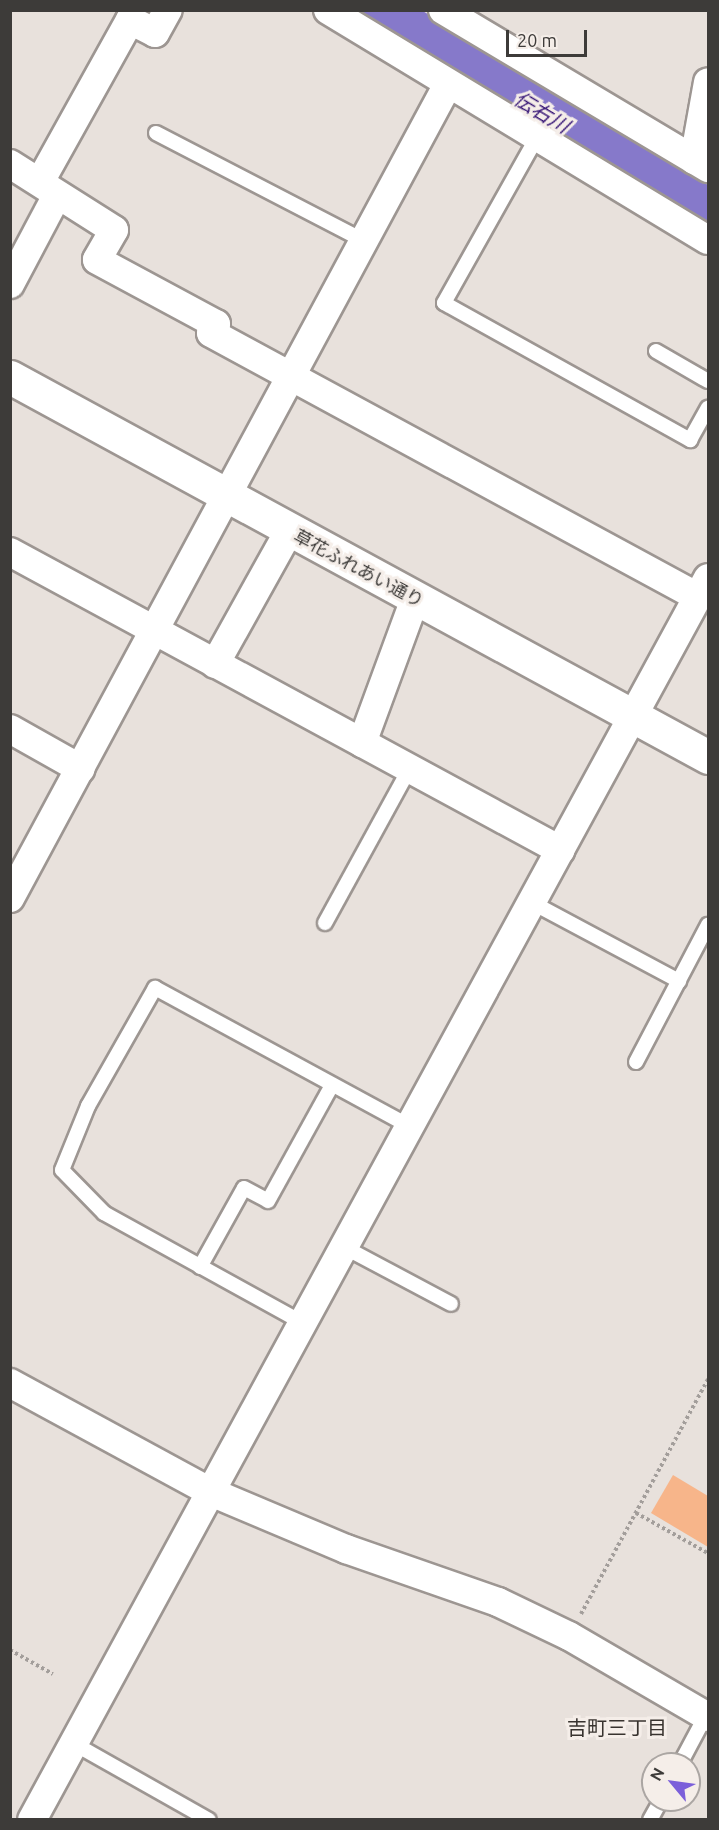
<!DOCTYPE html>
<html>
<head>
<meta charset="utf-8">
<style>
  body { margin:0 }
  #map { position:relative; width:719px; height:1830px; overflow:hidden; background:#e8e1dc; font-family:Ubuntu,"Noto Sans JP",sans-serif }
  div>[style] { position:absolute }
  .river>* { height:48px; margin:-24px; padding:0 24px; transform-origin:24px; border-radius:24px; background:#8679ca }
  .building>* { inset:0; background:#f7b58a }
  .path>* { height:4px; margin-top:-2px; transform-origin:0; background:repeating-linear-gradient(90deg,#a39e9b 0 3px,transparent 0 6px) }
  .roads { filter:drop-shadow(2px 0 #9d9692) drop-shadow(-2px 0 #9d9692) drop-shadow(0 2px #9d9692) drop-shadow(0 -2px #9d9692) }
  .service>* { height:14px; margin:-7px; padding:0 7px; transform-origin:7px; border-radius:7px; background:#fff }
  .minor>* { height:28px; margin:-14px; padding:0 14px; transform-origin:14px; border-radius:14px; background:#fff }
  .tertiary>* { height:33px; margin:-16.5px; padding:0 16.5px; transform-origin:16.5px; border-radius:16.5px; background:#fff }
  span { translate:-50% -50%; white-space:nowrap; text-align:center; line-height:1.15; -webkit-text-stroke:6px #f5eee9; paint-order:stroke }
  .street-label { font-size:18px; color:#3d3b39 }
  .water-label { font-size:20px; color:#361576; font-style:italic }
  .neighbourhood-label { font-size:20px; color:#38332f }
  .frame { position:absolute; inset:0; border:12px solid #3d3b39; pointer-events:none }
  .north { position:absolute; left:641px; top:1752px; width:60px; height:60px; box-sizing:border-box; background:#f5eee9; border:2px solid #aba6a3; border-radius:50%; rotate:299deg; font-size:16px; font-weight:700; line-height:24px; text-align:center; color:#3d3b39 }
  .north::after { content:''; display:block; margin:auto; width:21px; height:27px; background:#7b5fda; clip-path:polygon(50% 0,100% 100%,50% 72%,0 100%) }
  .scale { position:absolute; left:506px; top:30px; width:81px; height:27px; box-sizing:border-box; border:3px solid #3d3b39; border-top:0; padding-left:8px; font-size:18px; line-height:21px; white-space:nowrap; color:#3d3b39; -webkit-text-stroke:4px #f5eee9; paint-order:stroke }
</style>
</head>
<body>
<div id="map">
  <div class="river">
    <div style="left:375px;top:10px;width:390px;rotate:31.4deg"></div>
  </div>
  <div class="building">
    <div style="clip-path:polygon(673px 1475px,708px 1496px,708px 1547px,651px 1513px)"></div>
  </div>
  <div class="path">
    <div style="left:636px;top:1513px;width:82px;rotate:29.1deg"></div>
    <div style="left:581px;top:1614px;width:267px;rotate:-61.6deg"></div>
    <div style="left:10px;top:1650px;width:49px;rotate:29.2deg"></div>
  </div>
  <div class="roads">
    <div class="service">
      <div style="left:156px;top:133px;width:232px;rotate:27.4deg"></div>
      <div style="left:536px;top:139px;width:188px;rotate:119.3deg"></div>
      <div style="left:444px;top:303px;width:282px;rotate:29.1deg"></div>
      <div style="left:690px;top:440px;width:37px;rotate:-61deg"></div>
      <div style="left:656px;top:351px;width:60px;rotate:30deg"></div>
      <div style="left:531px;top:902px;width:168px;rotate:28.1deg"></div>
      <div style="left:325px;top:923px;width:177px;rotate:-61.3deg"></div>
      <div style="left:636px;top:1062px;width:155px;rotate:-62.3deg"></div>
      <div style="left:344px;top:1247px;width:121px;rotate:28deg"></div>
      <div style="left:200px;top:1267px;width:90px;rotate:-60.9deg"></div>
      <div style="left:244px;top:1188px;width:27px;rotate:28deg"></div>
      <div style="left:268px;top:1201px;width:132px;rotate:-61.1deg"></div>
      <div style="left:303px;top:1323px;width:227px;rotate:-151.1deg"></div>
      <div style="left:104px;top:1213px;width:60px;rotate:-134.3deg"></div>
      <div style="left:62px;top:1170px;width:69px;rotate:-67.9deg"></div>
      <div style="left:88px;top:1106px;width:136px;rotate:-60.4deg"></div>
      <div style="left:155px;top:988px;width:289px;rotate:28.5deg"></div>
      <div style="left:73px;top:1743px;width:156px;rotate:29.5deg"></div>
      <div style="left:680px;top:1764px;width:55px;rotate:-62deg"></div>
      <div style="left:650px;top:1820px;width:23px;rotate:-61deg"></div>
    </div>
    <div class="minor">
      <div style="left:328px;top:10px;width:444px;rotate:31.2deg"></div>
      <div style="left:443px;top:10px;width:309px;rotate:30.8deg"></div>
      <div style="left:694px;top:160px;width:79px;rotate:-79.8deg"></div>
      <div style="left:10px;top:164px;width:123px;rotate:32.4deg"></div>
      <div style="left:114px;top:230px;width:34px;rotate:120deg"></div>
      <div style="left:97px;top:260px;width:135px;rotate:28.3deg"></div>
      <div style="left:216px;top:324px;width:10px;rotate:119deg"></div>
      <div style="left:211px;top:333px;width:554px;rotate:28.46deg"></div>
      <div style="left:41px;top:180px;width:183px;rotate:-60.9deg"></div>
      <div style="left:130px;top:20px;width:28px;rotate:27deg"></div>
      <div style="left:155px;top:33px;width:26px;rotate:-61deg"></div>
      <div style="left:10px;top:284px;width:98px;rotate:-62.1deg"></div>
      <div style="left:10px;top:552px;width:626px;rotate:28.45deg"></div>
      <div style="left:215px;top:664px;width:152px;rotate:-60.9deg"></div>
      <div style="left:10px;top:729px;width:81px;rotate:29.4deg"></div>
      <div style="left:362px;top:743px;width:153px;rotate:-69.8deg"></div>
      <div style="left:10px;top:898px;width:922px;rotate:-61.71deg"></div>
      <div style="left:10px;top:1383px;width:229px;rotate:28.5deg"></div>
      <div style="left:211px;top:1492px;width:147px;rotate:22.9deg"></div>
      <div style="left:346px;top:1549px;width:161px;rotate:19.2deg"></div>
      <div style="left:498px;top:1602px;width:79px;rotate:25.6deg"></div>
      <div style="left:569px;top:1636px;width:161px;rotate:30.2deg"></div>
      <div style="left:32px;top:1820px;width:1414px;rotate:-61.44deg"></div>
    </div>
    <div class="tertiary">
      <div style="left:10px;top:377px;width:795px;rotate:28.56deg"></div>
    </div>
  </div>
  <div class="street-label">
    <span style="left:359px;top:568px;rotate:28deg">草花ふれあい通り</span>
  </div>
  <div class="water-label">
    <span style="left:542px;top:112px;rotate:31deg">伝右川</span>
  </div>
  <div class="neighbourhood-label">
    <span style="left:617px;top:1727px">吉町三丁目</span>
  </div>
  <div class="frame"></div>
  <div class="north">N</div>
  <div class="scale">20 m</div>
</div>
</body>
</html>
